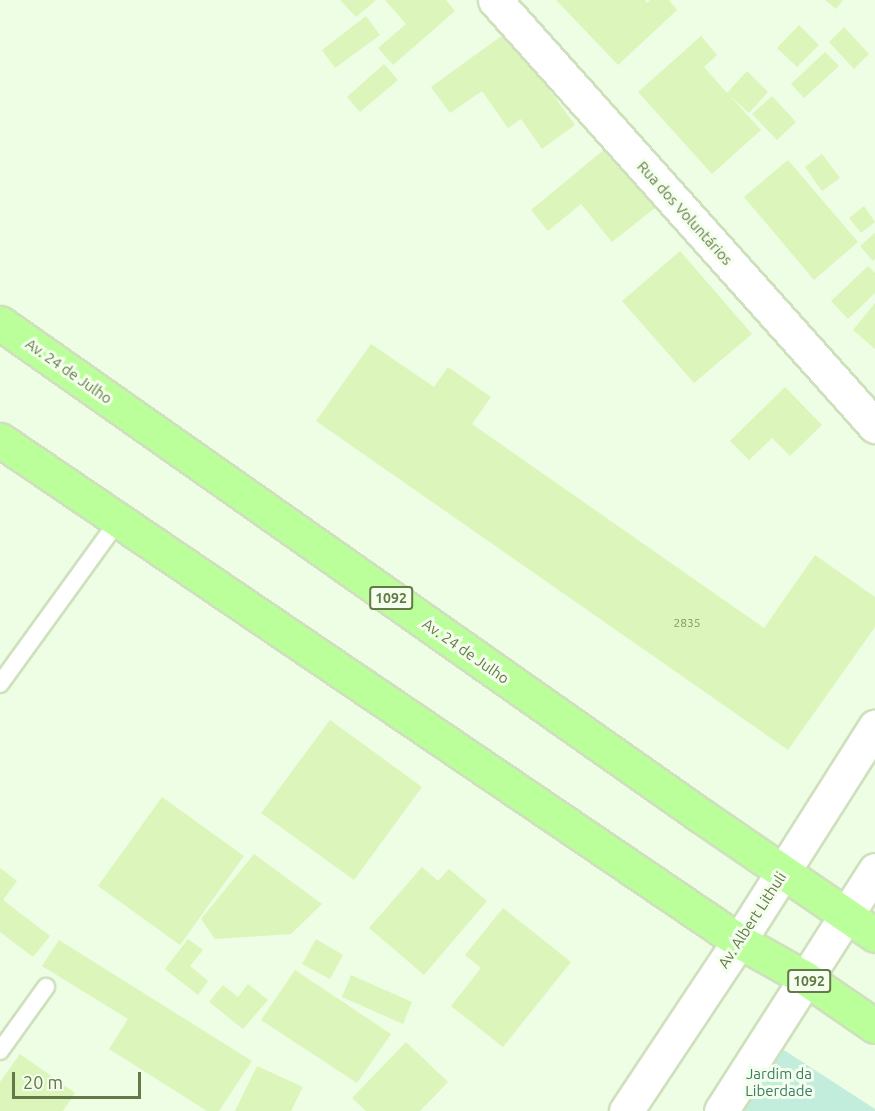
<!DOCTYPE html>
<html>
<head>
<meta charset="utf-8">
<style>
  body { margin:0 }
  #map { position:relative; width:875px; height:1111px; overflow:hidden; background:#edfee4; font-family:Ubuntu,sans-serif }
  div>[style] { position:absolute }
  .green>* { inset:0; background:#c2eddd }
  .building>* { inset:0; background:#dbf5ba }
  .roads { filter:drop-shadow(2px 0 #cee1bc) drop-shadow(-2px 0 #cee1bc) drop-shadow(0 2px #cee1bc) drop-shadow(0 -2px #cee1bc) }
  .lane>* { height:16px; margin:-8px; padding:0 8px; transform-origin:8px; border-radius:8px; background:#fff }
  .street>* { height:33px; margin:-16.5px; padding:0 16.5px; transform-origin:16.5px; border-radius:16.5px; background:#fff }
  .secondary>* { height:33px; margin:-16.5px; padding:0 16.5px; transform-origin:16.5px; border-radius:16.5px; background:#fff }
  .primary>* { height:33px; margin:-16.5px; padding:0 16.5px; transform-origin:16.5px; border-radius:16.5px; background:#bbff9a }
  span { translate:-50% -50%; white-space:nowrap; text-align:center; line-height:1.15; -webkit-text-stroke:6px #f3ffec; paint-order:stroke }
  .number-label { font-size:12px; color:#829864 }
  .number-label span { -webkit-text-stroke-width:0 }
  .shield-label span { padding:2px 4px; background:#f3ffec; border:2px solid; border-radius:4px; -webkit-text-stroke-width:0 }
  .shield-label { font-size:14px; color:#657948; font-weight:700 }
  .street-label { font-size:15px; color:#657948 }
  .park-label { font-size:15px; color:#3c7a6a }
  .scale { position:absolute; left:12px; top:1072px; width:129px; height:27px; box-sizing:border-box; border:3px solid #657948; border-top:0; padding-left:8px; font-size:18px; line-height:21px; white-space:nowrap; color:#657948; -webkit-text-stroke:4px #f3ffec; paint-order:stroke }
</style>
</head>
<body>
<div id="map">
  <div class="green">
    <div style="clip-path:polygon(770px 1041px,875px 1109px,875px 1111px,723px 1111px)"></div>
  </div>
  <div class="building">
    <div style="clip-path:polygon(340px 0,376px 0,356px 17px)"></div>
    <div style="clip-path:polygon(385px 0,446px 0,455px 11px,393px 65px,378px 48px,406px 24px)"></div>
    <div style="clip-path:polygon(556px 0,645px 0,647px 3px,650px 0,669px 0,677px 10px,618px 65px)"></div>
    <div style="clip-path:polygon(825px 0,843px 0,836px 9px)"></div>
    <div style="clip-path:polygon(366px 16px,380px 35px,335px 68px,322px 50px)"></div>
    <div style="clip-path:polygon(799px 25px,819px 45px,797px 67px,777px 48px)"></div>
    <div style="clip-path:polygon(844px 27px,869px 54px,854px 69px,829px 42px)"></div>
    <div style="clip-path:polygon(507px 32px,575px 125px,542px 149px,521px 119px,508px 128px,482px 91px,450px 113px,431px 87px)"></div>
    <div style="clip-path:polygon(701px 36px,717px 55px,704px 67px,727px 93px,747px 71px,768px 92px,749px 113px,730px 96px,761px 130px,712px 174px,638px 92px)"></div>
    <div style="clip-path:polygon(825px 52px,839px 66px,804px 98px,791px 84px)"></div>
    <div style="clip-path:polygon(384px 64px,398px 80px,360px 112px,347px 97px)"></div>
    <div style="clip-path:polygon(772px 96px,796px 122px,777px 140px,752px 114px)"></div>
    <div style="clip-path:polygon(606px 148px,655px 208px,612px 242px,581px 204px,548px 231px,531px 210px)"></div>
    <div style="clip-path:polygon(822px 154px,840px 178px,822px 191px,805px 167px)"></div>
    <div style="clip-path:polygon(788px 160px,858px 242px,814px 280px,744px 197px)"></div>
    <div style="clip-path:polygon(864px 206px,875px 222px,861px 233px,849px 218px)"></div>
    <div style="clip-path:polygon(875px 233px,875px 259px,873px 261px,860px 246px)"></div>
    <div style="clip-path:polygon(680px 251px,752px 334px,694px 383px,622px 301px)"></div>
    <div style="clip-path:polygon(868px 266px,875px 273px,875px 293px,848px 319px,831px 301px)"></div>
    <div style="clip-path:polygon(875px 303px,875px 349px,853px 330px)"></div>
    <div style="clip-path:polygon(371px 344px,434px 387px,448px 367px,491px 397px,472px 424px,764px 628px,815px 555px,875px 597px,875px 627px,788px 750px,316px 421px)"></div>
    <div style="clip-path:polygon(785px 387px,822px 425px,790px 456px,772px 438px,749px 460px,730px 441px)"></div>
    <div style="clip-path:polygon(330px 720px,422px 787px,354px 880px,261px 813px)"></div>
    <div style="clip-path:polygon(162px 797px,244px 856px,180px 945px,98px 886px)"></div>
    <div style="clip-path:polygon(254px 854px,322px 904px,291px 934px,215px 939px,201px 919px)"></div>
    <div style="clip-path:polygon(422px 867px,438px 881px,449px 869px,487px 901px,424px 975px,369px 928px)"></div>
    <div style="clip-path:polygon(0 868px,17px 881px,3px 900px,50px 936px,33px 957px,0 932px)"></div>
    <div style="clip-path:polygon(503px 908px,571px 962px,503px 1047px,451px 1006px,481px 968px,465px 955px)"></div>
    <div style="clip-path:polygon(188px 939px,203px 950px,190px 966px,208px 981px,198px 995px,165px 969px)"></div>
    <div style="clip-path:polygon(316px 939px,343px 955px,330px 979px,302px 964px)"></div>
    <div style="clip-path:polygon(59px 940px,252px 1061px,219px 1111px,207px 1111px,109px 1049px,128px 1019px,42px 966px)"></div>
    <div style="clip-path:polygon(295px 970px,391px 1034px,357px 1083px,261px 1020px)"></div>
    <div style="clip-path:polygon(351px 975px,412px 1002px,403px 1024px,342px 997px)"></div>
    <div style="clip-path:polygon(248px 984px,268px 1000px,243px 1029px,209px 1002px,223px 985px,238px 997px)"></div>
    <div style="clip-path:polygon(406px 1042px,448px 1082px,420px 1111px,366px 1111px,352px 1098px)"></div>
    <div style="clip-path:polygon(20px 1054px,75px 1093px,63px 1111px,0 1111px,0 1082px)"></div>
    <div style="clip-path:polygon(257px 1066px,303px 1087px,291px 1111px,235px 1111px)"></div>
  </div>
  <div class="roads">
    <div class="lane">
      <div style="left:0;top:684px;width:201px;rotate:-54.1deg"></div>
      <div style="left:0;top:1051px;width:79px;rotate:-54.3deg"></div>
    </div>
    <div class="street">
      <div style="left:495px;top:0;width:571px;rotate:48.27deg"></div>
    </div>
    <div class="secondary">
      <div style="left:626px;top:1111px;width:204px;rotate:-56.4deg"></div>
      <div style="left:739px;top:941px;width:254px;rotate:-57.6deg"></div>
      <div style="left:721px;top:1111px;width:286px;rotate:-57.4deg"></div>
    </div>
    <div class="primary">
      <div style="left:0;top:323px;width:856px;rotate:35.1deg"></div>
      <div style="left:700px;top:815px;width:212px;rotate:34.4deg"></div>
      <div style="left:0;top:440px;width:893px;rotate:34.14deg"></div>
      <div style="left:739px;top:941px;width:76px;rotate:29.3deg"></div>
      <div style="left:805px;top:978px;width:85px;rotate:34.4deg"></div>
    </div>
  </div>
  <div class="number-label">
    <span style="left:687px;top:623px">2835</span>
  </div>
  <div class="shield-label">
    <span style="left:391px;top:598px">1092</span>
    <span style="left:809px;top:981px">1092</span>
  </div>
  <div class="street-label">
    <span style="left:685px;top:213px;rotate:48deg">Rua dos Voluntários</span>
    <span style="left:69px;top:371px;rotate:35deg">Av. 24 de Julho</span>
    <span style="left:466px;top:651px;rotate:35deg">Av. 24 de Julho</span>
    <span style="left:752px;top:920px;rotate:-57deg">Av. Albert Lithuli</span>
  </div>
  <div class="park-label">
    <span style="left:779px;top:1082px">Jardim da<br>Liberdade</span>
  </div>
  <div class="scale">20 m</div>
</div>
</body>
</html>
